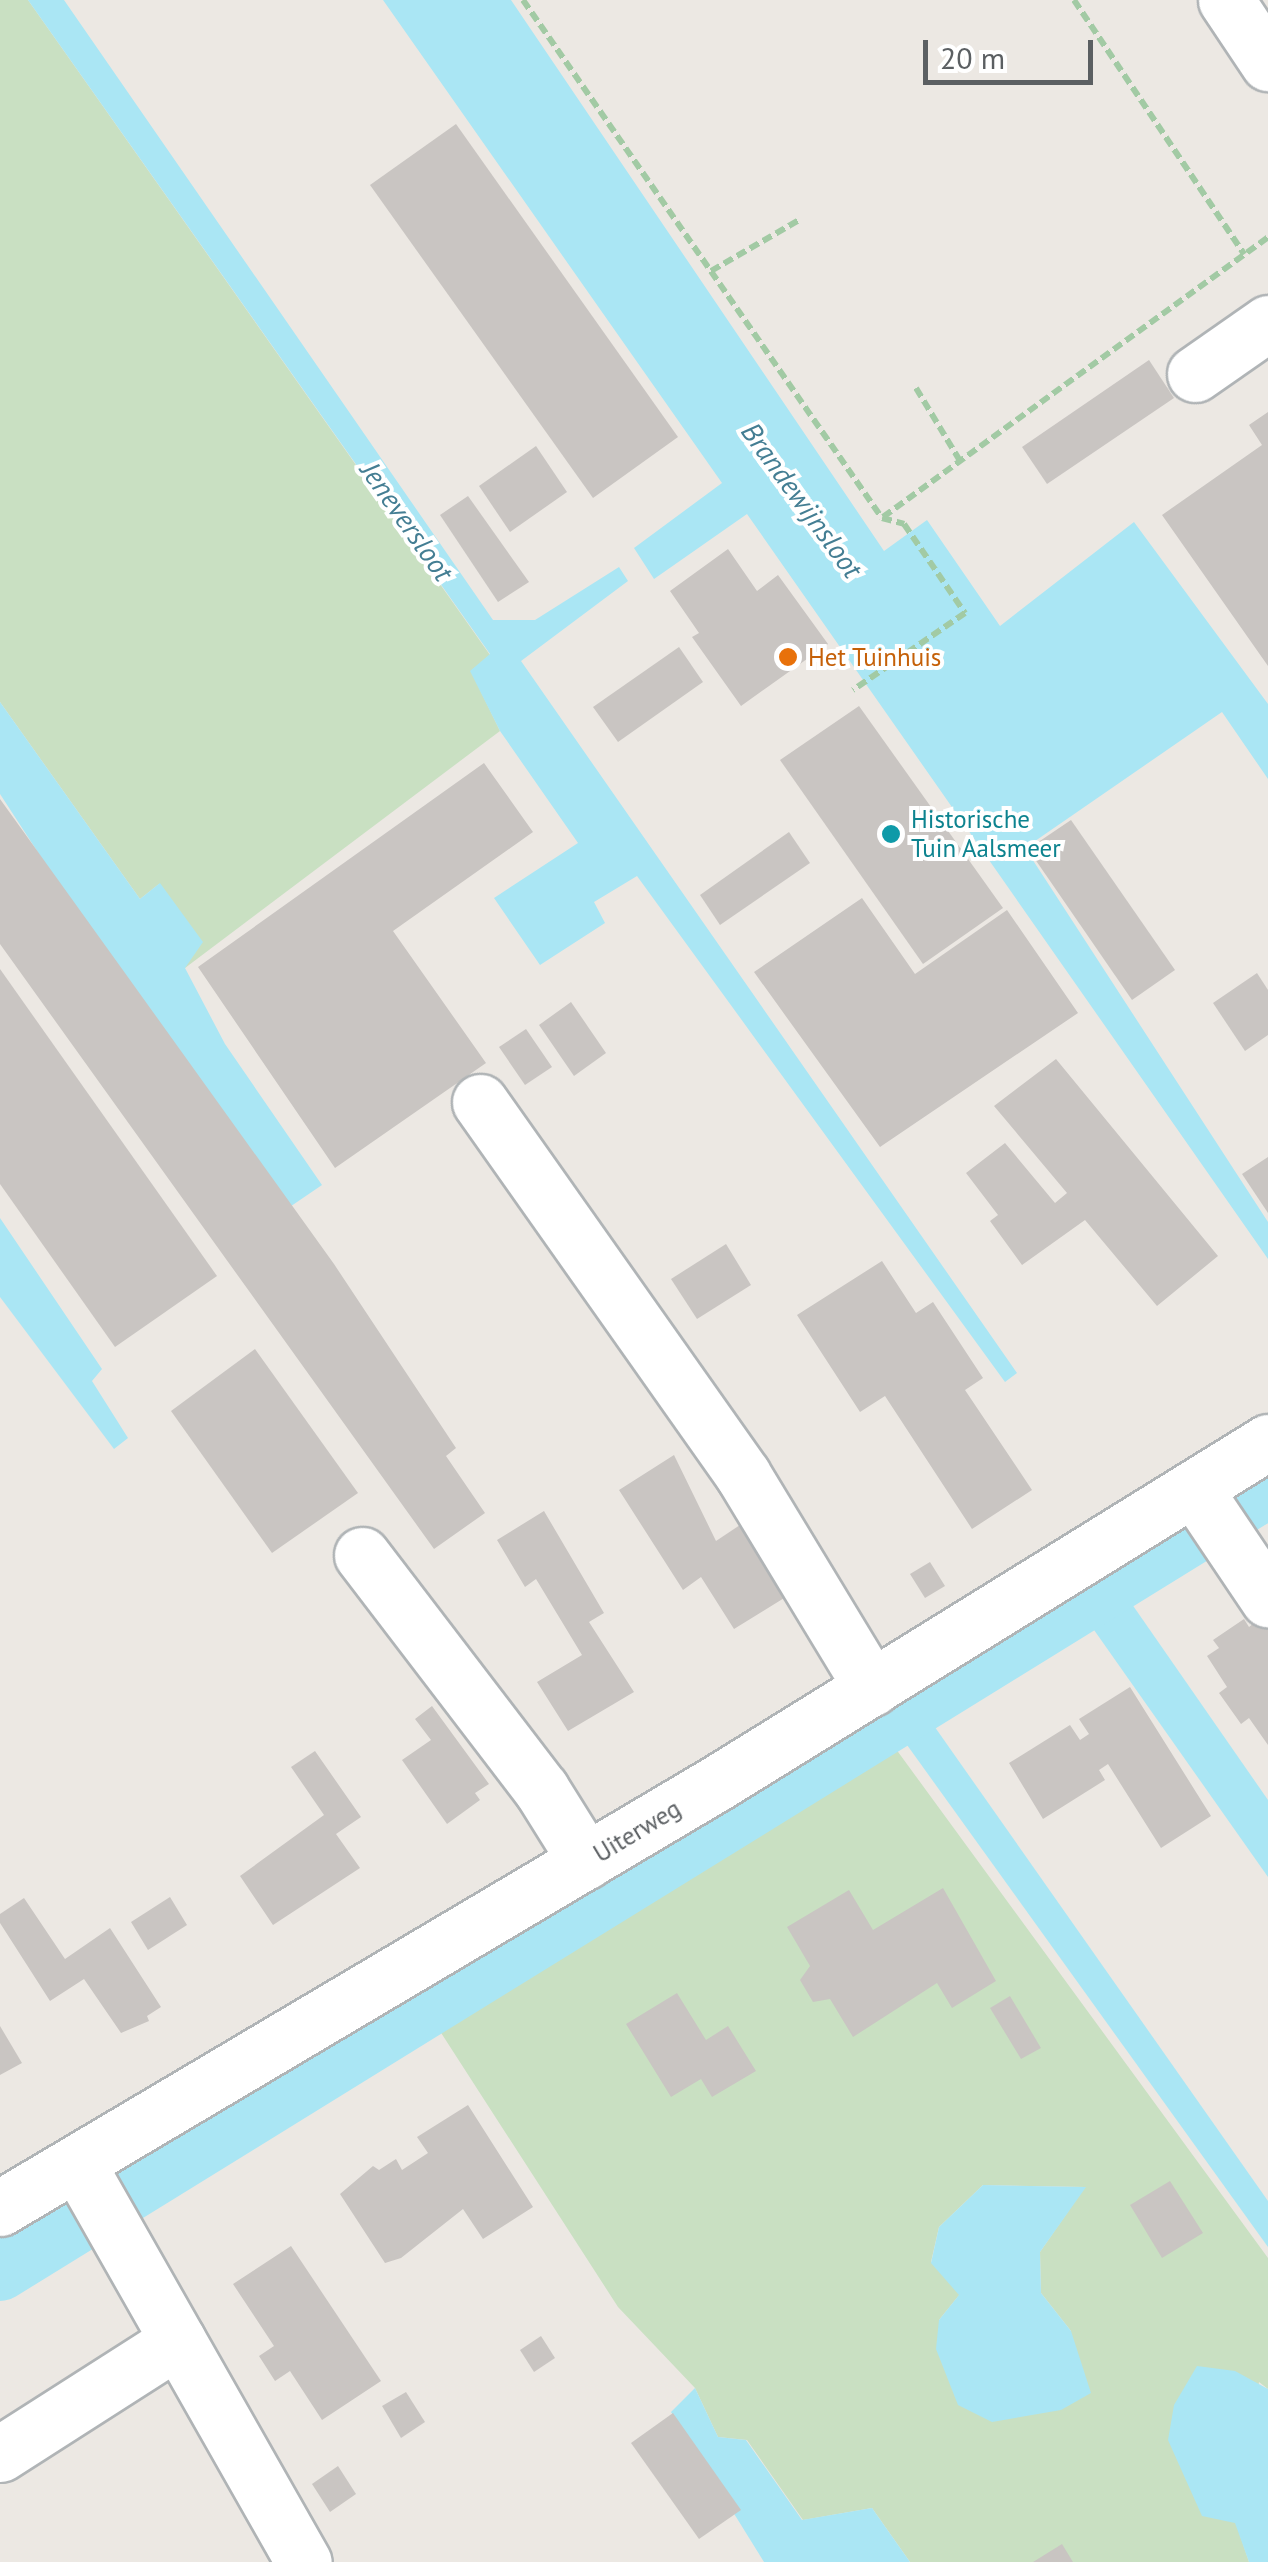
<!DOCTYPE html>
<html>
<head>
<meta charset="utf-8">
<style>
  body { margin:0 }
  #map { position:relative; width:1268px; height:2562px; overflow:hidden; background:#ece8e3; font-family:"PT Sans",sans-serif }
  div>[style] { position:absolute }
  .green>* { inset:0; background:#c9e0c2 }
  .water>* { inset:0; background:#aae6f4 }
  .canal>* { height:60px; margin:-30px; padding:0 30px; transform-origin:30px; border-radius:30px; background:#aae6f4 }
  .building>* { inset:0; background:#c9c5c2 }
  .path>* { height:6px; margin-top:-3px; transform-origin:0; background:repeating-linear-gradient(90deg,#a2caa4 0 10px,transparent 0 15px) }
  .roads { filter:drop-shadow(2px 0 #b0b4b6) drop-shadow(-2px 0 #b0b4b6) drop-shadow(0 2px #b0b4b6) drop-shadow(0 -2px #b0b4b6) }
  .minor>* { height:55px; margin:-27.5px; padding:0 27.5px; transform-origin:27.5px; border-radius:27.5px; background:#fff }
  .dots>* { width:28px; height:28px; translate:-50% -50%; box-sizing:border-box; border:5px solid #fff; border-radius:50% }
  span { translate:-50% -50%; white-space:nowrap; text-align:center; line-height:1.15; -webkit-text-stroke:8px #fff; paint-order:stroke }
  .food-label { font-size:25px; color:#c56008 }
  .left { translate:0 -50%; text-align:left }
  .culture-label { font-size:25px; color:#0d838f }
  .street-label { font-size:25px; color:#5b5f62 }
  .water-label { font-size:28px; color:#447e93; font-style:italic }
  .scale { position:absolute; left:923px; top:40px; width:170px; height:45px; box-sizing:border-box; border:5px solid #5b5f62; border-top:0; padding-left:12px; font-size:30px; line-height:35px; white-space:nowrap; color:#5b5f62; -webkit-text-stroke:8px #fff; paint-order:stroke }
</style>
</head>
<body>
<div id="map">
  <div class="green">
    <div style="clip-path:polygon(0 0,28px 0,490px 655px,471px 671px,500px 731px,185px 968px,159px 884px,140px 899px,0 702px)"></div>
    <div style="clip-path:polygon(evenodd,874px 1719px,1268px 2258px,1268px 2389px,1259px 2382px,1236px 2523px,1249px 2562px,910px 2562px,872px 2508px,803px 2520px,747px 2440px,718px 2437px,695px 2388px,618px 2307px,416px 1994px,874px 1719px,983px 2185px,1085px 2187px,1040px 2252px,1041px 2293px,1071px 2331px,939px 2320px,960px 2294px,931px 2262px,939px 2227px,983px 2185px)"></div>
  </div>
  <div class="water">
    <div style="clip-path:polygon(28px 0,64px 0,493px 620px,535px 620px,619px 567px,628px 581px,521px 661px,1017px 1373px,1005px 1382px,637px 876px,594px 902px,605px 923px,540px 965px,494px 898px,578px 843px,500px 731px,470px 671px,490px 654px)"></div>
    <div style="clip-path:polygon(383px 0,511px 0,884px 551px,927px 520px,1000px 626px,1134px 522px,1268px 704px,1268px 779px,1222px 712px,1025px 848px,1268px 1222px,1268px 1259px,747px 514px,654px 579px,634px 548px,722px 483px)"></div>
    <div style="clip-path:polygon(0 702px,140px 899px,160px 883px,203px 942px,185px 968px,225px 1044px,322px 1185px,275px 1217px,0 794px)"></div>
    <div style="clip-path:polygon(0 1218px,102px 1369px,92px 1381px,128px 1438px,114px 1449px,0 1297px)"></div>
    <div style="clip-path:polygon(1127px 1597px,1268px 1800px,1268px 1877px,1087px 1620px)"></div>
    <div style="clip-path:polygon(925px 1713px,1268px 2201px,1268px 2247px,902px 1738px)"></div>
    <div style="clip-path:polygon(983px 2185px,1086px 2187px,1040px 2252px,1041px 2293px,1071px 2331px,1091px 2393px,1061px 2410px,992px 2422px,958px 2405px,936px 2349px,939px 2320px,959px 2295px,931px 2263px,939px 2227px)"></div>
    <div style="clip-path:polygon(1197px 2366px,1235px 2371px,1268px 2389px,1268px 2562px,1249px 2562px,1235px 2523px,1202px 2516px,1168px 2440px,1174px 2405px)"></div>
    <div style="clip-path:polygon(695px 2388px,718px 2437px,746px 2440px,802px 2520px,872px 2508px,910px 2562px,764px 2562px,671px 2412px)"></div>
  </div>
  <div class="canal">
    <div style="left:0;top:2271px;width:1490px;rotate:-31.7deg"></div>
  </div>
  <div class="building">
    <div style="clip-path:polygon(456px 124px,678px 437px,593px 498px,370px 185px)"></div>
    <div style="clip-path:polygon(1149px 360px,1174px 398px,1047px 484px,1022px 447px)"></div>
    <div style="clip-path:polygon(1268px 412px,1268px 666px,1162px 515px,1262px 445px,1249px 425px)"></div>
    <div style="clip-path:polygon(536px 446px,567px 492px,510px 532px,479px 486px)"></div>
    <div style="clip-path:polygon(468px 496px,529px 582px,498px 602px,440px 515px)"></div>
    <div style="clip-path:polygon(728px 549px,757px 591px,778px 575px,828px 644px,741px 706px,692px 637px,699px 633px,670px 591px)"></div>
    <div style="clip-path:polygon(679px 647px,703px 682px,618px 742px,593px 707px)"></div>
    <div style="clip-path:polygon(859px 706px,1003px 908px,923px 964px,780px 760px)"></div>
    <div style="clip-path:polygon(484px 763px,533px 832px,393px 931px,486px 1063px,335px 1168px,198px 967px)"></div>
    <div style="clip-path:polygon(0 799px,334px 1264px,456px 1448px,446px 1456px,485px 1513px,434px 1549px,0 944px)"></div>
    <div style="clip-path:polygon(1071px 820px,1175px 970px,1132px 1000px,1028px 849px)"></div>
    <div style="clip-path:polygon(789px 832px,810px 863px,720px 925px,700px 895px)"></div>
    <div style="clip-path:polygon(862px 898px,915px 974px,1007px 910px,1078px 1013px,880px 1147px,754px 972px)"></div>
    <div style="clip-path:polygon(0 969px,217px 1276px,115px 1347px,0 1184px)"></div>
    <div style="clip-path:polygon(1257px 973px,1268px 990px,1268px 1035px,1245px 1051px,1213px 1003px)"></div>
    <div style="clip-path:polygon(571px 1002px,606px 1053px,574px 1076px,539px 1025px)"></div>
    <div style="clip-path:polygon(526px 1029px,552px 1067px,525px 1085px,499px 1047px)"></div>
    <div style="clip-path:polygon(1056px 1059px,1218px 1256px,1157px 1306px,1085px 1220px,1022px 1265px,990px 1221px,998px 1215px,966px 1173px,1005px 1143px,1055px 1203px,1067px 1193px,994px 1106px)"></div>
    <div style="clip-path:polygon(1268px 1157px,1268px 1213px,1242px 1174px)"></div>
    <div style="clip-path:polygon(726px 1244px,751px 1285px,697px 1319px,671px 1279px)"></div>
    <div style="clip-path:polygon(882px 1261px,916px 1313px,933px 1302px,983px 1378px,965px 1390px,1032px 1490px,972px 1529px,885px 1396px,860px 1412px,797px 1315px)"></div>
    <div style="clip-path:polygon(255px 1349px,358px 1493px,272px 1553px,171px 1411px)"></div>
    <div style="clip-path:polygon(674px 1455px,716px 1541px,743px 1523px,789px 1595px,734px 1629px,701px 1577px,683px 1590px,619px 1490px)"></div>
    <div style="clip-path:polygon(544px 1511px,604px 1613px,589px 1622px,634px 1692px,568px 1731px,537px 1682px,582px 1655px,536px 1579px,525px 1587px,497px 1540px)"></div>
    <div style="clip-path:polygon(930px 1562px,945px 1586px,925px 1598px,910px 1574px)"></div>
    <div style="clip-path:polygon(1262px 1617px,1268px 1626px,1268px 1745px,1249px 1718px,1241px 1724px,1219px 1693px,1227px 1687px,1207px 1656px,1219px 1648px,1213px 1640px,1244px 1619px,1249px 1627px)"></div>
    <div style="clip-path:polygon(1130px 1687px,1211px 1816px,1161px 1848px,1108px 1764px,1099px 1770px,1105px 1780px,1043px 1819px,1009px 1763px,1070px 1725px,1080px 1740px,1089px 1734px,1079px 1719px)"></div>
    <div style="clip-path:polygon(432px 1706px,489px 1784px,475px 1793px,480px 1800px,447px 1824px,402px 1760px,431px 1740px,415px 1719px)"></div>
    <div style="clip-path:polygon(315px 1751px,361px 1817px,336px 1834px,360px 1868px,273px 1925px,240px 1876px,324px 1815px,291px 1767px)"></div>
    <div style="clip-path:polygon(943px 1888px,996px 1981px,952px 2008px,937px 1983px,853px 2037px,830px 1999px,813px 2002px,800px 1980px,810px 1966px,787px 1927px,849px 1890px,873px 1930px)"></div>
    <div style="clip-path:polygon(170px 1897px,187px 1925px,148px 1950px,131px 1922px)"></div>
    <div style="clip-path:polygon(24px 1898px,65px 1959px,110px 1928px,161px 2007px,147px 2016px,149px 2021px,121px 2033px,84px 1979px,50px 2001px,0 1923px,0 1914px)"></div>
    <div style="clip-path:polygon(677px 1993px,706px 2040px,728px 2026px,756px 2071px,712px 2097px,701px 2079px,671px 2097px,626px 2024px)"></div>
    <div style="clip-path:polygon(1010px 1996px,1041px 2048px,1021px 2059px,990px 2008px)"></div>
    <div style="clip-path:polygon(0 2026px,22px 2063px,0 2075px)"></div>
    <div style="clip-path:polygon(468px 2105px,533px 2207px,483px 2239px,463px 2209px,401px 2258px,385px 2263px,340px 2194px,373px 2166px,379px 2170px,396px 2159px,402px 2170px,428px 2153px,417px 2137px)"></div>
    <div style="clip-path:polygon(1170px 2181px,1203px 2233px,1162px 2258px,1130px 2205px)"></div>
    <div style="clip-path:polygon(291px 2246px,381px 2381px,322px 2420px,290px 2371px,275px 2381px,259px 2356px,274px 2346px,233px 2284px)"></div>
    <div style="clip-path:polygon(541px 2336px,555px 2358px,534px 2372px,520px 2350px)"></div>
    <div style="clip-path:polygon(406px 2392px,425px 2422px,401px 2438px,382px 2406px)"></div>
    <div style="clip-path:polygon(673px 2413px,741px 2510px,699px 2539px,631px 2443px)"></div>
    <div style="clip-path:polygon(338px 2466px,356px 2494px,330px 2512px,312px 2484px)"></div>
    <div style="clip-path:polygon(1062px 2544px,1073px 2562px,1033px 2562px)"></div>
  </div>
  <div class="path">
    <div style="left:523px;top:0;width:630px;rotate:55.28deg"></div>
    <div style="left:882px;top:518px;width:23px;rotate:15deg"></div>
    <div style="left:904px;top:524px;width:108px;rotate:55.6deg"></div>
    <div style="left:965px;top:613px;width:136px;rotate:145.5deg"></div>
    <div style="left:1074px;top:0;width:306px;rotate:56.2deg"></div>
    <div style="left:711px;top:271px;width:102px;rotate:-30.1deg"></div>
    <div style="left:916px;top:388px;width:85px;rotate:58.9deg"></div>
    <div style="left:883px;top:517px;width:476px;rotate:-36deg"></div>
  </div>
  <div class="roads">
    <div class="minor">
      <div style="left:1226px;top:0;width:76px;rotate:56.3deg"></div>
      <div style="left:1195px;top:374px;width:89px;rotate:-34.9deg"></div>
      <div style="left:480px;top:1102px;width:456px;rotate:54.8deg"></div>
      <div style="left:743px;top:1475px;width:249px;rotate:58.8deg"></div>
      <div style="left:1194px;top:1489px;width:133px;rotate:56.1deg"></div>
      <div style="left:362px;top:1555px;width:295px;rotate:52.6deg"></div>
      <div style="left:541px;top:1789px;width:85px;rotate:58deg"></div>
      <div style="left:77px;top:2163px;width:459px;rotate:60.4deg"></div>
      <div style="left:0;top:2208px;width:833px;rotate:-30.66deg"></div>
      <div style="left:717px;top:1783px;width:648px;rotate:-31.75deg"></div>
      <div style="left:0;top:2454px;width:211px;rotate:-32.6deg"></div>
    </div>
  </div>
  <div class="dots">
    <div style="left:788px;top:657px;background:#e8710a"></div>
    <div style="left:891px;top:834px;background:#0f9aa8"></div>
  </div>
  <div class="food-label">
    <span class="left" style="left:808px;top:657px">Het Tuinhuis</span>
  </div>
  <div class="culture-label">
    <span class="left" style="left:911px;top:834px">Historische<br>Tuin Aalsmeer</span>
  </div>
  <div class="street-label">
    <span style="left:637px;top:1831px;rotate:-31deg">Uiterweg</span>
  </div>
  <div class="water-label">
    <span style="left:802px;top:500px;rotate:54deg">Brandewijnsloot</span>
    <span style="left:407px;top:521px;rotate:55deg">Jeneversloot</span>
  </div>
  <div class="scale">20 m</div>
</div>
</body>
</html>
